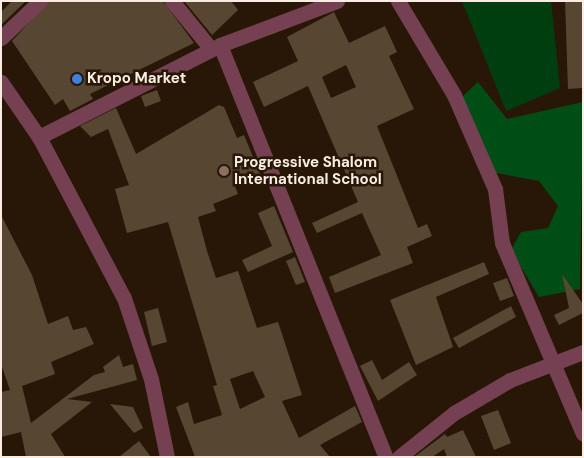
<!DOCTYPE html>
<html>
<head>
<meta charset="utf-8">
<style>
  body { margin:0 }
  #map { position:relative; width:584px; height:458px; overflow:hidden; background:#281707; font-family:"DM Sans",sans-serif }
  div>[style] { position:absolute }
  .green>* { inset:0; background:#003e10 }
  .forest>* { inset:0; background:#004d15 }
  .building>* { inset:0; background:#574632 }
  .minor>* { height:15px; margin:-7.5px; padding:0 7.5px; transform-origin:7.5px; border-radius:7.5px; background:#754052 }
  .dots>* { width:14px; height:14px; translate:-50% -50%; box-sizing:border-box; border:2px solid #281707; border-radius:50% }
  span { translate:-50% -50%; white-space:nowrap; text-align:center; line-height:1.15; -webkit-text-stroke:5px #281707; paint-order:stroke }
  .poi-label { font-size:15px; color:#f9ede3; font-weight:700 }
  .left { translate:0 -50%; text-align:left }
  .frame { position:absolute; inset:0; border:2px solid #f9ede3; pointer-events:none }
</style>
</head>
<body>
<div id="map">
  <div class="green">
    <div style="clip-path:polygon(462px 1px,551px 1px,560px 88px,506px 111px)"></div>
  </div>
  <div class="forest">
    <div style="clip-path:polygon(478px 82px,507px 119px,583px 102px,580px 289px,539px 297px,511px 250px,521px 232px,548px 228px,558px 206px,539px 181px,496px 173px,462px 97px)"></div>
  </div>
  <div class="building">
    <div style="clip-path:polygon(12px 1px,26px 1px,1px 25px,1px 12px)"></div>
    <div style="clip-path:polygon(49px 1px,163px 1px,194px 43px,90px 94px,93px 99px,70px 111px,63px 99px,55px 105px,12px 41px)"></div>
    <div style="clip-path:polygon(184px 1px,231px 1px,238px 10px,212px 35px)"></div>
    <div style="clip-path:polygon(565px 1px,583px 1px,583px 88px,568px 89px)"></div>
    <div style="clip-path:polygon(evenodd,334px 12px,349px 43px,385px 26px,397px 52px,389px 56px,414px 109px,377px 126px,418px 228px,427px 224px,432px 236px,407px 247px,413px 263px,335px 293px,329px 277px,381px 255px,362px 213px,317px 233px,312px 223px,358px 202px,308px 86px,264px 107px,253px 82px,298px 61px,287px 37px,334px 12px,346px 65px,356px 87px,331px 98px,322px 77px,346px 65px)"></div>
    <div style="clip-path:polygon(157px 90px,161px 101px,145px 107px,141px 96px)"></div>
    <div style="clip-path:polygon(evenodd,219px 105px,224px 107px,237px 138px,244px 135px,260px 174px,234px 184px,238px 194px,213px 204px,216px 211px,198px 217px,207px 251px,216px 278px,238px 271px,257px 328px,278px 322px,302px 395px,282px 401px,299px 438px,355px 406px,362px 422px,320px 445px,330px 457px,195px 457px,176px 407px,188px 402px,194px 424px,222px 415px,213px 386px,217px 385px,168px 222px,127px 233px,115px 189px,129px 185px,108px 129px,91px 137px,80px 126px,116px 108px,136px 154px,219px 105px,253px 371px,265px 397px,240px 409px,230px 379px,253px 371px)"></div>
    <div style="clip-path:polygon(274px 206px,293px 252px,248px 272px,242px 260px,272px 246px,258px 213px)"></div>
    <div style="clip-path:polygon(1px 215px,32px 275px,48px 324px,68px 316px,73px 330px,86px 327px,94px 344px,51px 362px,55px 374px,22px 386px,31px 423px,94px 375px,105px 372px,103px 367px,119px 355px,123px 367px,133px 364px,137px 380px,67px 399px,92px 402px,51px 434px,65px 457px,26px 457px,21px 432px,1px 437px,1px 392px,10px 390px,1px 364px)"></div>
    <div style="clip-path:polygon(295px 257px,305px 282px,296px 285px,286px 261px)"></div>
    <div style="clip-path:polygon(484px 262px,489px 274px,436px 297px,453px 347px,416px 365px,390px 300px)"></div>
    <div style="clip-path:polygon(562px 274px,583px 304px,583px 313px,559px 325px,554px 315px,569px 308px)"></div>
    <div style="clip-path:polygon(507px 278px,514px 296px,500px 301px,493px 283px)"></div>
    <div style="clip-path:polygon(511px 306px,516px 317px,459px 348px,453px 338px)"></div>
    <div style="clip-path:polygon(158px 308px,167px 342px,152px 346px,144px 312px)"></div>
    <div style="clip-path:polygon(372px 360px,382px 380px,409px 362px,417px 375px,378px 401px,360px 366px)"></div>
    <div style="clip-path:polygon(110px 404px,133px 407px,143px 428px,134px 433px)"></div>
    <div style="clip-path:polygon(498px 410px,511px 443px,494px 450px,481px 416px)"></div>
    <div style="clip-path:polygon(463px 430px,476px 457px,447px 457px,444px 449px,432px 457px,414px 457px,445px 434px,447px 437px)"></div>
    <div style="clip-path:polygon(139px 441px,151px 457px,119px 457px)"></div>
  </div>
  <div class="minor">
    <div style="left:172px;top:1px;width:62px;rotate:50.9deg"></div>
    <div style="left:398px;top:1px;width:109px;rotate:59.2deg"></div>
    <div style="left:454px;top:95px;width:103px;rotate:66.4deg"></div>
    <div style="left:495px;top:189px;width:54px;rotate:82.6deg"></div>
    <div style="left:502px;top:243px;width:207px;rotate:67deg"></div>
    <div style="left:1px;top:38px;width:54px;rotate:-43.5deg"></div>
    <div style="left:220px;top:45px;width:444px;rotate:68.1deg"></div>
    <div style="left:1px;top:82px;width:67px;rotate:55.4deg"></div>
    <div style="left:39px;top:137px;width:182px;rotate:62.2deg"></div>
    <div style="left:124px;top:298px;width:85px;rotate:71.6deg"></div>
    <div style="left:151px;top:379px;width:80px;rotate:78.4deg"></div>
    <div style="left:39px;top:137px;width:203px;rotate:-26.9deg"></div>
    <div style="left:220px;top:45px;width:125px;rotate:-20.6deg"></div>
    <div style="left:399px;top:457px;width:70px;rotate:-38.7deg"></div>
    <div style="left:454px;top:413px;width:65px;rotate:-30.5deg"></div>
    <div style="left:510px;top:380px;width:78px;rotate:-21deg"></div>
  </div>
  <div class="dots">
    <div style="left:77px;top:79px;background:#3f7fe0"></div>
    <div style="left:224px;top:171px;background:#8d6e63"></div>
  </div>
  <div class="poi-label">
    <span class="left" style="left:87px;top:79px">Kropo Market</span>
    <span class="left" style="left:234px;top:171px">Progressive Shalom<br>International School</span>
  </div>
  <div class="frame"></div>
</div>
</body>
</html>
